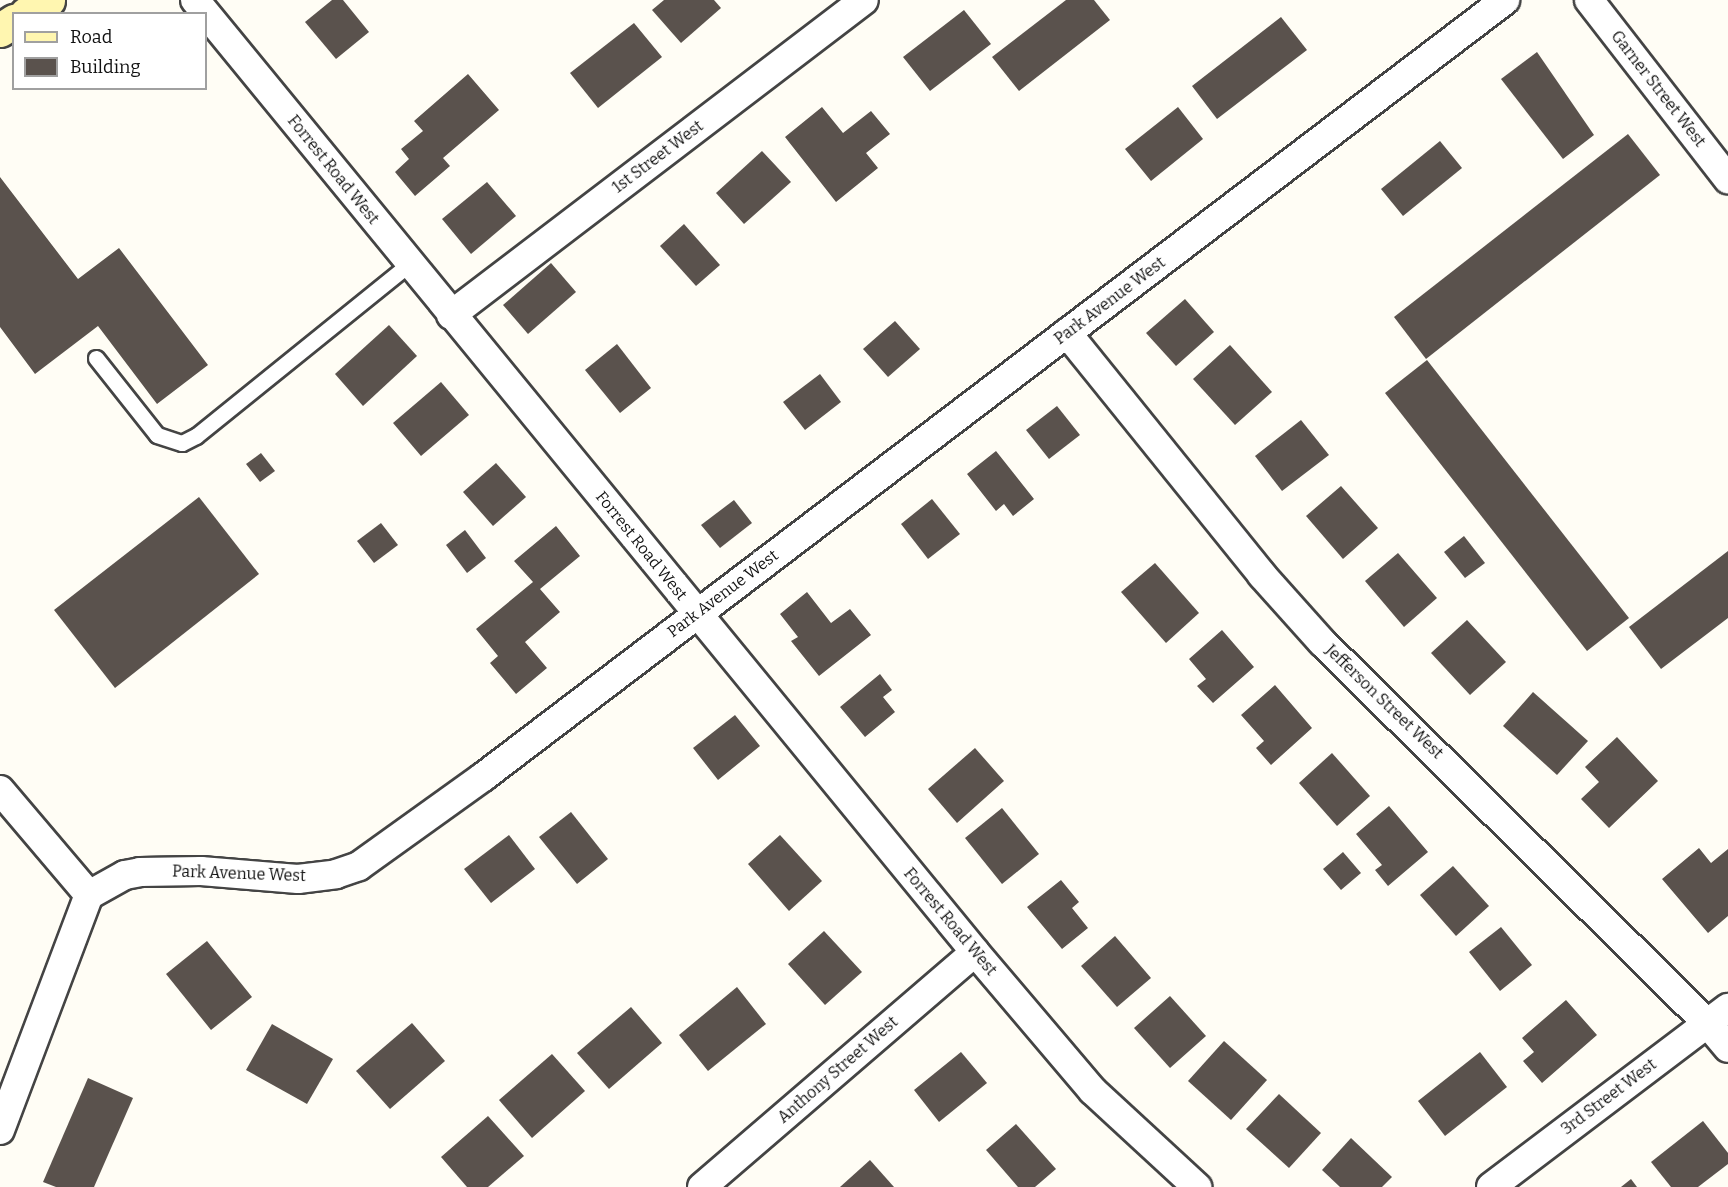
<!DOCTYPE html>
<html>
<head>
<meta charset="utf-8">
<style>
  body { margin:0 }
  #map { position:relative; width:1728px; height:1187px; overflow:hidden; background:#fffdf5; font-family:Bitter,serif }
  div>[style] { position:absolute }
  .building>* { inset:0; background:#5a524d }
  .roads { filter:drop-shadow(2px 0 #444) drop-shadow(-2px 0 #444) drop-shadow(0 2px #444) drop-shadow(0 -2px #444) }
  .service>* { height:15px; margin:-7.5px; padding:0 7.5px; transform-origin:7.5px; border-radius:7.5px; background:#fff }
  .minor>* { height:28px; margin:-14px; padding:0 14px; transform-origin:14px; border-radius:14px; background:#fff }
  .secondary>* { height:33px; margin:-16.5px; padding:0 16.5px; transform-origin:16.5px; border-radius:16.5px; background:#fff6b0 }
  span { translate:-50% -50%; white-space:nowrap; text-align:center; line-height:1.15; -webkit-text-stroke:6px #fff; paint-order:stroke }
  .street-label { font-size:16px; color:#111 }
  .legend { position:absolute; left:12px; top:12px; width:195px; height:78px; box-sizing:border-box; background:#fff; border:2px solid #a0a0a0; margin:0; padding:8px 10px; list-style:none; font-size:18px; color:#111 }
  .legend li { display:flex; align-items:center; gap:12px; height:30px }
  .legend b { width:30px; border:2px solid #a0a0a0 }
</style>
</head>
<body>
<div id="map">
  <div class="building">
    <div style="clip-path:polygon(332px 0,343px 0,369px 32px,336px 59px,305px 22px)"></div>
    <div style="clip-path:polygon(664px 0,714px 0,721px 8px,681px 43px,652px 10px)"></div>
    <div style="clip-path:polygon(1066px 0,1094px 0,1110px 20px,1019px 91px,992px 57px)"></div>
    <div style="clip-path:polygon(964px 10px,991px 44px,930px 91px,903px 57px)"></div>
    <div style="clip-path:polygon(1281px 17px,1307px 50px,1217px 119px,1192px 86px)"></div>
    <div style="clip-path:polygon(634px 23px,662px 57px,598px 108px,570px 73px)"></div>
    <div style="clip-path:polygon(1537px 52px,1594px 135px,1563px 159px,1501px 79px)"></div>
    <div style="clip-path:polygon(468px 74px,499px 110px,443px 158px,450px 166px,415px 196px,395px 172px,409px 159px,401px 149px,423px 131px,414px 121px)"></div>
    <div style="clip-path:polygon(822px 107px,843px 133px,871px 111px,890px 134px,866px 153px,878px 168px,836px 202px,785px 137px)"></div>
    <div style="clip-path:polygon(1178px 107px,1203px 139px,1151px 181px,1125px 149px)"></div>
    <div style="clip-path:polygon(1628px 134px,1660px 175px,1426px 359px,1394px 317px)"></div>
    <div style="clip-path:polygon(1440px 141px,1462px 168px,1403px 216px,1381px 189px)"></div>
    <div style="clip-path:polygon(762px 151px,791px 182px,744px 224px,716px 193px)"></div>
    <div style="clip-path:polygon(0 177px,78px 279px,119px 248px,208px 365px,157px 404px,98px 326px,35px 374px,0 327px)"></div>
    <div style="clip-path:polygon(487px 182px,516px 216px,471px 254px,442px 219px)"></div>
    <div style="clip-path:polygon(684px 224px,720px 265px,696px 286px,660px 246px)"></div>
    <div style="clip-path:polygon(551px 263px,576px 292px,528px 334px,503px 305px)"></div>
    <div style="clip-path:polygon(1185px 299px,1214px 332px,1176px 366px,1146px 333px)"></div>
    <div style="clip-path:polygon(895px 321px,920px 349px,888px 377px,863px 349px)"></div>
    <div style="clip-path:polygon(389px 325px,417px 356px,363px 406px,335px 374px)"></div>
    <div style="clip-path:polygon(617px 344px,651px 388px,620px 413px,585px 370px)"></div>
    <div style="clip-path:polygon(1230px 345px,1272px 392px,1235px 425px,1193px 379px)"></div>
    <div style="clip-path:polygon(1427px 360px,1629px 618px,1587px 651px,1385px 393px)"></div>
    <div style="clip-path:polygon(820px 374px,841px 402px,805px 430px,783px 402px)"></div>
    <div style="clip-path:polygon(441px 382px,469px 415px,421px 456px,393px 423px)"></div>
    <div style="clip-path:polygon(1057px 406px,1080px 435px,1049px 459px,1026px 430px)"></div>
    <div style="clip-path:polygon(1301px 420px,1329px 455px,1282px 491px,1255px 456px)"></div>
    <div style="clip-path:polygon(996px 451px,1034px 499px,1013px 516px,1004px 504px,996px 511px,967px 474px)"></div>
    <div style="clip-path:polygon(261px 453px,275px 471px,260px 482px,246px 464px)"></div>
    <div style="clip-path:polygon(496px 463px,526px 497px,493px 526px,463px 492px)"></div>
    <div style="clip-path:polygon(1341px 486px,1378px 528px,1343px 559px,1306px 516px)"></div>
    <div style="clip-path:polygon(199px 497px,259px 574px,115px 688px,54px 610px)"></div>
    <div style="clip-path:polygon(932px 499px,960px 534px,928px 559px,901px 524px)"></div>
    <div style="clip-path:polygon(734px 500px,752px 523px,720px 548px,701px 525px)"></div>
    <div style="clip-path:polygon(381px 523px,398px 545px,374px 563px,357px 541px)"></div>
    <div style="clip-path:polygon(556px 526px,580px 556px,540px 589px,560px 612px,525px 642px,547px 668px,516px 694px,490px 663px,498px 656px,476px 629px,533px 582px,514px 561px)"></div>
    <div style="clip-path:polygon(465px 530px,486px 558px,467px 573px,446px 545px)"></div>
    <div style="clip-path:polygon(1464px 536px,1485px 563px,1465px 578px,1444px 552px)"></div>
    <div style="clip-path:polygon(1728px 551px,1728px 618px,1661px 669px,1629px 627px)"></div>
    <div style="clip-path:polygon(1398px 553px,1437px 598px,1404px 627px,1365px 581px)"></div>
    <div style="clip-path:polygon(1155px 563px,1199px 613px,1166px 643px,1121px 592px)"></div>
    <div style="clip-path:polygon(807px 592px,831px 623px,850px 609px,871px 635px,819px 676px,791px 641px,798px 637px,780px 614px)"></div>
    <div style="clip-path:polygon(1467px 620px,1506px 662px,1470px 695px,1431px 653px)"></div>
    <div style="clip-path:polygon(1222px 630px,1254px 667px,1213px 703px,1197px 686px,1206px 679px,1189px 659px)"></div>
    <div style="clip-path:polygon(880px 674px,892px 690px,883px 697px,895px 712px,865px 737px,840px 707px)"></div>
    <div style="clip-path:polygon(1275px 685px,1312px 728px,1271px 765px,1256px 748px,1264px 741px,1241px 715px)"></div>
    <div style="clip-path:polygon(1533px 692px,1588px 741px,1557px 775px,1503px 726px)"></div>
    <div style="clip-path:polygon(735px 715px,760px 746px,718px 780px,693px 748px)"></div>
    <div style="clip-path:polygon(1617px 737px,1658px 781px,1609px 828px,1581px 799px,1599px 782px,1585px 767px)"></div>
    <div style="clip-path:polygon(975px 748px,1004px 781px,957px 823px,928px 789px)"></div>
    <div style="clip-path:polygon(1332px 753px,1370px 796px,1337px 826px,1299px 783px)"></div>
    <div style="clip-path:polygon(1389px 806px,1428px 852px,1388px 886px,1375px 870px,1382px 865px,1356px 834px)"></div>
    <div style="clip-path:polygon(1002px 808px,1039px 854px,1002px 884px,965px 838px)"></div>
    <div style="clip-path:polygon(571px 812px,608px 859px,577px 884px,539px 837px)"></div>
    <div style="clip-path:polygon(509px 835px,535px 869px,491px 903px,464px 869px)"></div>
    <div style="clip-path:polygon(780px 835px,822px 881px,789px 911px,748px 864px)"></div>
    <div style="clip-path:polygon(1699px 848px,1711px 863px,1728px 849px,1728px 916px,1708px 933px,1662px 879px)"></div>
    <div style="clip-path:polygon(1343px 852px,1361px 873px,1341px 890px,1323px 869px)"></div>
    <div style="clip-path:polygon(1453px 866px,1489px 906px,1456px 936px,1420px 895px)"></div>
    <div style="clip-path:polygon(1061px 880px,1079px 902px,1072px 908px,1088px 928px,1062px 949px,1027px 907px)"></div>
    <div style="clip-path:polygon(1501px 927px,1532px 965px,1500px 991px,1469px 952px)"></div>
    <div style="clip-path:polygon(824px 931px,862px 972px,825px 1005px,788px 964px)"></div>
    <div style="clip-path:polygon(1115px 936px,1151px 978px,1117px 1007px,1081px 966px)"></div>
    <div style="clip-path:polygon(207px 941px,252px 997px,211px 1030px,166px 974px)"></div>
    <div style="clip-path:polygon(737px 987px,766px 1024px,708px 1071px,679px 1035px)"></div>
    <div style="clip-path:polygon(1170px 996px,1206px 1036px,1170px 1068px,1134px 1028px)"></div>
    <div style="clip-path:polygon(1566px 1000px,1597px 1035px,1542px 1083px,1523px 1061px,1534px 1052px,1522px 1038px)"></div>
    <div style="clip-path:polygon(631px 1007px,662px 1043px,609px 1089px,577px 1053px)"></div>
    <div style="clip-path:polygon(412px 1023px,445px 1061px,390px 1109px,356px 1071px)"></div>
    <div style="clip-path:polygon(272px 1024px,333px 1059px,307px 1104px,246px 1070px)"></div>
    <div style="clip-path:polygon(1224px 1041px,1267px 1080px,1231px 1120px,1188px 1081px)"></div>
    <div style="clip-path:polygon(961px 1052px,987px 1083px,939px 1122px,914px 1090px)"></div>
    <div style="clip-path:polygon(1480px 1052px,1507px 1087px,1445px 1136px,1418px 1101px)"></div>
    <div style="clip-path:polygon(552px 1054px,585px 1091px,532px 1138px,499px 1100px)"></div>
    <div style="clip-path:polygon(88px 1078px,133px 1098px,94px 1187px,56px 1187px,43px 1182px)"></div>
    <div style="clip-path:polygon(1279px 1094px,1321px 1133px,1289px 1168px,1246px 1129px)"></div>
    <div style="clip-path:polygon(488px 1116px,524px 1156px,488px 1187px,467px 1187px,441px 1157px)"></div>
    <div style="clip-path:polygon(1703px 1121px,1728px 1153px,1728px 1164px,1698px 1187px,1671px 1187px,1651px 1162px)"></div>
    <div style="clip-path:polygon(1016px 1124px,1056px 1169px,1035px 1187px,1018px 1187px,986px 1150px)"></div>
    <div style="clip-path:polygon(1351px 1138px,1392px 1177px,1382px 1187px,1340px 1187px,1322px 1170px)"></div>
    <div style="clip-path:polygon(870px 1160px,894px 1187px,840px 1187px)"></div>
    <div style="clip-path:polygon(1631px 1179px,1637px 1187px,1621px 1187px)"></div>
  </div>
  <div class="roads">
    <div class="service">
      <div style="left:96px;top:358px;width:98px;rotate:51.6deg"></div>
      <div style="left:157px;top:435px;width:26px;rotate:18deg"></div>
      <div style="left:182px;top:443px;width:16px;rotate:-27deg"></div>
      <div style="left:196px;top:436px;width:274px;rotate:-38.9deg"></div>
    </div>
    <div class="minor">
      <div style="left:195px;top:0;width:1231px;rotate:50.67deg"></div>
      <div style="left:975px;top:952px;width:182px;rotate:49.7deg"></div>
      <div style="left:1093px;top:1091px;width:142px;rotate:42.7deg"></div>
      <div style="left:1589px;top:0;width:227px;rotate:52.2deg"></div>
      <div style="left:451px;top:315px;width:519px;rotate:-37.33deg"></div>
      <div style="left:1067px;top:333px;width:311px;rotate:51.1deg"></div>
      <div style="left:1262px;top:575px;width:90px;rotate:48.2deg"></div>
      <div style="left:1322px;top:642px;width:543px;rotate:44.7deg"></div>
      <div style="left:1708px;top:1024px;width:31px;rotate:50deg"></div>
      <div style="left:0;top:790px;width:138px;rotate:49.7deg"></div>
      <div style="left:0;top:1130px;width:251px;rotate:-69.3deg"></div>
      <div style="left:89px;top:895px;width:41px;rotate:-29.1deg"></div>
      <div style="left:125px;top:875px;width:15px;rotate:-11deg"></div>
      <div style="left:140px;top:872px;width:61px;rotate:-0.9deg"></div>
      <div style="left:201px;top:871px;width:97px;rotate:4.7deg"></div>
      <div style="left:298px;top:879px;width:38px;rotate:-7deg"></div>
      <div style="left:336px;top:874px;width:24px;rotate:-19deg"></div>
      <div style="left:359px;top:866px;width:153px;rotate:-35.7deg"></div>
      <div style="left:483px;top:777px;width:1284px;rotate:-37.24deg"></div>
      <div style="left:702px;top:1187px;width:360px;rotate:-40.7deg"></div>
      <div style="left:1491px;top:1187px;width:297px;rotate:-37.1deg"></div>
    </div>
    <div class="secondary">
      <div style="left:26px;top:14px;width:26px;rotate:-32deg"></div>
      <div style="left:0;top:30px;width:17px;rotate:-33deg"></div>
    </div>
  </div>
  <div class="street-label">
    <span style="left:1658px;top:89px;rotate:52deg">Garner Street West</span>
    <span style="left:658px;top:157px;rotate:-37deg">1st Street West</span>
    <span style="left:333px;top:170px;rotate:51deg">Forrest Road West</span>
    <span style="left:1110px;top:301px;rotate:-37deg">Park Avenue West</span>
    <span style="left:641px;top:546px;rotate:51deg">Forrest Road West</span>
    <span style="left:723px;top:594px;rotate:-37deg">Park Avenue West</span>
    <span style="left:1384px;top:702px;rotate:44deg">Jefferson Street West</span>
    <span style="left:239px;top:874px;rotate:2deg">Park Avenue West</span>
    <span style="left:950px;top:922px;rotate:50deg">Forrest Road West</span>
    <span style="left:838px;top:1070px;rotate:-41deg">Anthony Street West</span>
    <span style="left:1609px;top:1097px;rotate:-37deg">3rd Street West</span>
  </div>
  <ul class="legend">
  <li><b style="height:8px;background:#fff6b0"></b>Road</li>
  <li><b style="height:16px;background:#5a524d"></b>Building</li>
  </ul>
</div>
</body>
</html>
